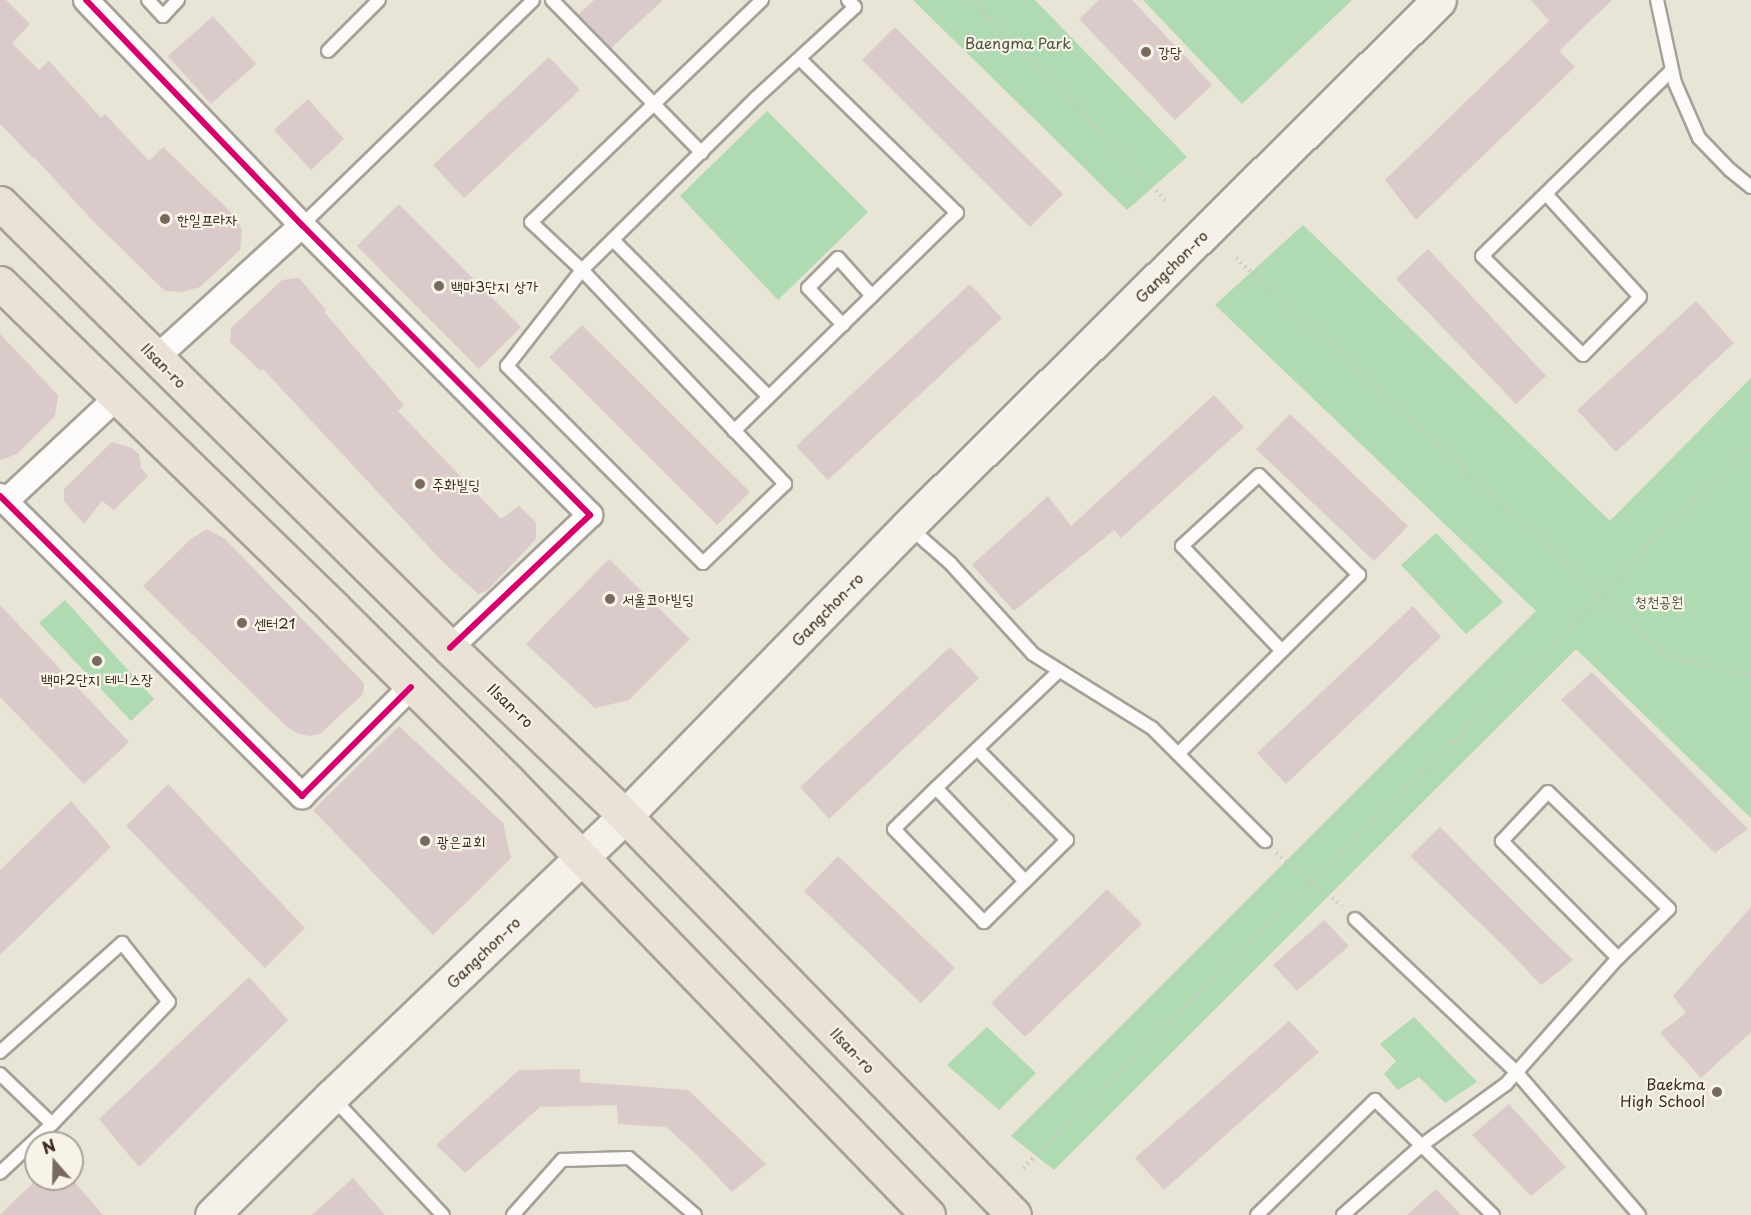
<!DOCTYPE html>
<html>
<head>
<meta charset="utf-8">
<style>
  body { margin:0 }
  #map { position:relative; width:1751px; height:1215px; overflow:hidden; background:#e8e4d6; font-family:"Playpen Sans","Poor Story",sans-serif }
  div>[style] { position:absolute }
  .green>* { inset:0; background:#afdab2 }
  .building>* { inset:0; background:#dbcaca }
  .path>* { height:4px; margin-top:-2px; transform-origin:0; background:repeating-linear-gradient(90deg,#cbc9c5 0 1.5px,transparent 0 6px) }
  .roads { filter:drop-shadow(2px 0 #a6a198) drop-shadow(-2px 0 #a6a198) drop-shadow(0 2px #a6a198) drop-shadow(0 -2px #a6a198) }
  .lane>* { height:12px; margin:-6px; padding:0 6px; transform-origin:6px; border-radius:6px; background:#fcfbf9 }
  .street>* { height:24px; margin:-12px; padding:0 12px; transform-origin:12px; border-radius:12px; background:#fcfbf9 }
  .secondary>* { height:33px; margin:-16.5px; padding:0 16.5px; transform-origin:16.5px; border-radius:16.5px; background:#f5f1ea }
  .primary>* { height:33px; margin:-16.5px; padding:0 16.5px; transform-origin:16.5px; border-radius:16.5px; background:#eae2d6 }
  .cycleway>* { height:6px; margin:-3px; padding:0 3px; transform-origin:3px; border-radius:3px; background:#d6006c }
  .dots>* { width:16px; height:16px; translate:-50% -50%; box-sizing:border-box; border:3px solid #f7f3e8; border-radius:50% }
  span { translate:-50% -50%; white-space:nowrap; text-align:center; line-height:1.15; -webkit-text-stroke:4.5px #f7f3e8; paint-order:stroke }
  .park-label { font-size:15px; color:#4c543c }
  .poi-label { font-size:15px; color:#3b2a1e }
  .left { translate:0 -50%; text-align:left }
  .right { translate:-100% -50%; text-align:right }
  .street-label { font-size:15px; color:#3b2a1e }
  .north { position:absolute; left:24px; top:1131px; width:60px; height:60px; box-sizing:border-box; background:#f7f3e8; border:2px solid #aca397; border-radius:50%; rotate:340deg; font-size:16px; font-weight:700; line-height:24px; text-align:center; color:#3b2a1e }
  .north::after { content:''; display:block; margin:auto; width:21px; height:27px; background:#786b5e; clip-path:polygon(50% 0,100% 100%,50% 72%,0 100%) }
</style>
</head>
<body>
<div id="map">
  <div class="green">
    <div style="clip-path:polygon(913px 0,1035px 0,1187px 157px,1127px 210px)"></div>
    <div style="clip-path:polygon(1143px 0,1352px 0,1242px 104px)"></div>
    <div style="clip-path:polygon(767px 111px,868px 212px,778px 300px,680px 196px)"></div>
    <div style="clip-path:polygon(1303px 225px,1610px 521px,1751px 378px,1751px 818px,1576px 649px,1054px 1170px,1011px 1136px,1536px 611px,1215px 305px)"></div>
    <div style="clip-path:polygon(1436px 533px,1503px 602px,1466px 634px,1401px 565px)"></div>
    <div style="clip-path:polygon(65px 600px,154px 699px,131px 721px,39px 623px)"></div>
    <div style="clip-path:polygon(1414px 1017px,1477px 1082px,1445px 1103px,1419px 1077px,1398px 1090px,1384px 1074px,1396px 1061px,1380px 1044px)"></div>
    <div style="clip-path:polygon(987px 1027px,1036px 1073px,999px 1110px,947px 1065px)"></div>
  </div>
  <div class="building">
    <div style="clip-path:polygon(0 0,6px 0,30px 24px,12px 43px,39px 70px,49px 61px,101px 118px,105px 114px,149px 161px,163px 147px,237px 218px,242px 231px,240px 250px,200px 287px,182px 292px,165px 291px,92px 220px,34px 157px,33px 158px,0 124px)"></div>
    <div style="clip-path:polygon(594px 0,663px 0,611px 48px,578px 15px)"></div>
    <div style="clip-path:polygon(1099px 0,1132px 0,1212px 85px,1175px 120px,1079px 19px)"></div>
    <div style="clip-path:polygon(1531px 0,1612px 0,1559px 51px,1575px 67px,1416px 220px,1385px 180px,1549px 21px)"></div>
    <div style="clip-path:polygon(213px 16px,256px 64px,211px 104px,168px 56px)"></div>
    <div style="clip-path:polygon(895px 27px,1063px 194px,1030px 227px,862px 60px)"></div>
    <div style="clip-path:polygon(549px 57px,580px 90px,464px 198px,433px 165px)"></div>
    <div style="clip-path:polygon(308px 99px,344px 139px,311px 170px,274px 130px)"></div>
    <div style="clip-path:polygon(399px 204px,521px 327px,479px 369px,357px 246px)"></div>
    <div style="clip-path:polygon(1428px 249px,1546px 376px,1516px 404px,1396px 279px)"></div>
    <div style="clip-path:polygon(299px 278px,326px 310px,324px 312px,404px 405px,398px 411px,501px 519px,519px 506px,536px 522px,536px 539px,487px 591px,478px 594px,442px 561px,263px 369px,261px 371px,230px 342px,231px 328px,282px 280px)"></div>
    <div style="clip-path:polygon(970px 284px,1002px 318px,828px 480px,796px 446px)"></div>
    <div style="clip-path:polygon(1696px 301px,1734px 343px,1616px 452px,1577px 410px)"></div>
    <div style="clip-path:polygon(582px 325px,750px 492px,717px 525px,549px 357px)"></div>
    <div style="clip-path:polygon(0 334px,58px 395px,55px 416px,17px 454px,0 460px)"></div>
    <div style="clip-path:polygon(1214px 395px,1244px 427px,1121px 538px,1114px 530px,1014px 611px,972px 565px,1048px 496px,1071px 526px)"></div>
    <div style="clip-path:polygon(1290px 414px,1408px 526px,1374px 561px,1256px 449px)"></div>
    <div style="clip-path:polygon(112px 442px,132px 448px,139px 454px,141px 468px,148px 476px,114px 510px,102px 501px,84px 524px,64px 501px,64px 489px)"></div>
    <div style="clip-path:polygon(207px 529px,225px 539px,364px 683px,363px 694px,320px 734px,309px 736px,297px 733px,286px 726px,143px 586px,191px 539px)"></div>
    <div style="clip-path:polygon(609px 559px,690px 639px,629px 700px,595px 708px,526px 644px)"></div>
    <div style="clip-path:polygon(0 605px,129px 742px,84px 784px,0 697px)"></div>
    <div style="clip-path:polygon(1413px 606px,1441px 637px,1286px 784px,1257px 753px)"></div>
    <div style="clip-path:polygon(950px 647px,979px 678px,829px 819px,800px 787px)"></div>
    <div style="clip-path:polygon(1592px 672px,1645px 725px,1748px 829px,1715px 853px,1615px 754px,1561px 700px)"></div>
    <div style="clip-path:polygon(399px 726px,503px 823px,511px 858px,433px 935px,313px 810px)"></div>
    <div style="clip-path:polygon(168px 784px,305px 928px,265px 968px,126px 826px)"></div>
    <div style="clip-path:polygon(71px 801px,111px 847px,0 955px,0 870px)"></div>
    <div style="clip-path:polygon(1440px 827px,1537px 925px,1573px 960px,1541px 985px,1507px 949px,1410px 856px)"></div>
    <div style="clip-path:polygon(838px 856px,955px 968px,921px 1003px,804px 891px)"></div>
    <div style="clip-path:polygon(1107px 889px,1142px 924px,1025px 1037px,991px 1003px)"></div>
    <div style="clip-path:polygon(1751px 907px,1751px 1032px,1701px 1078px,1660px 1033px,1686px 1013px,1673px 996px)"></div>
    <div style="clip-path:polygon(1324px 920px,1349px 946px,1297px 991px,1273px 965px)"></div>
    <div style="clip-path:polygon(249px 977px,288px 1020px,139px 1167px,99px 1119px)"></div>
    <div style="clip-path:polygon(1289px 1021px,1319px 1052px,1164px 1190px,1135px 1158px)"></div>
    <div style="clip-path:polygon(580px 1069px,580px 1082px,688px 1090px,766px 1164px,732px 1192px,696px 1154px,666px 1127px,618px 1124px,617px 1105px,540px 1107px,465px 1173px,436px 1145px,519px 1070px)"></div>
    <div style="clip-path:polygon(1509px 1104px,1566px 1167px,1531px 1196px,1472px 1135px)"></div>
    <div style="clip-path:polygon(353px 1178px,385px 1215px,312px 1215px)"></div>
    <div style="clip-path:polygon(37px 1179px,72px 1179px,103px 1215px,0 1215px)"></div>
    <div style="clip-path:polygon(1436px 1189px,1461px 1215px,1407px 1215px)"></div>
  </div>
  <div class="path">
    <div style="left:973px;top:0;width:279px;rotate:46.2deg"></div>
    <div style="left:1236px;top:258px;width:588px;rotate:42.73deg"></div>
    <div style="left:1668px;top:657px;width:85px;rotate:12.9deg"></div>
    <div style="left:1276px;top:853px;width:85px;rotate:38.8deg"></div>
    <div style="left:1023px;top:1168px;width:407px;rotate:-44.9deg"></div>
    <div style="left:1311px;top:881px;width:407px;rotate:-44.3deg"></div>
    <div style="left:1602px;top:597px;width:72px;rotate:-49deg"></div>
    <div style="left:1649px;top:543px;width:139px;rotate:-43deg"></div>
  </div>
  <div class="roads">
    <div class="lane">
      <div style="left:148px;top:0;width:22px;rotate:47deg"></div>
      <div style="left:163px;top:16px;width:22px;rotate:-47deg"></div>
      <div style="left:552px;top:0;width:214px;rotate:45.6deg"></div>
      <div style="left:762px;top:0;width:320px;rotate:136.1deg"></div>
      <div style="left:531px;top:222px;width:70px;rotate:43.3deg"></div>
      <div style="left:582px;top:270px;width:245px;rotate:-44.7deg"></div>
      <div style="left:756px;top:98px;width:134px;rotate:-42.6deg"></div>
      <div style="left:855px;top:7px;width:10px;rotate:-135deg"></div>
      <div style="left:1657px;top:0;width:85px;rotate:77.8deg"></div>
      <div style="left:1675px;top:83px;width:60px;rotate:66.4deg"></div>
      <div style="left:1699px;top:138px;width:45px;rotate:45.9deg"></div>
      <div style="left:1730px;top:170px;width:27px;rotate:39deg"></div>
      <div style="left:328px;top:51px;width:72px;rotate:-45deg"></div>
      <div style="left:1546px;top:194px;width:139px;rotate:47.6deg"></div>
      <div style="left:1640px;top:297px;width:81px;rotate:134.5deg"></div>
      <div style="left:1583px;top:355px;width:141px;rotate:-135.6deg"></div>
      <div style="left:1482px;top:256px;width:266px;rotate:-44.4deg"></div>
      <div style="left:302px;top:225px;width:322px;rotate:-44.2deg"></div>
      <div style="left:613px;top:240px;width:221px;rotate:45.2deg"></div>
      <div style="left:582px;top:270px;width:295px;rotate:46.5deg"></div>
      <div style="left:785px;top:484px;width:114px;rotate:136.1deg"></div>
      <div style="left:703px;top:563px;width:278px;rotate:-134.9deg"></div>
      <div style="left:507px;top:366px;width:122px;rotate:-52deg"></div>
      <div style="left:843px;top:325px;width:51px;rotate:-133.4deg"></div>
      <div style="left:808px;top:288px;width:42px;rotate:-45deg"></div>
      <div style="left:838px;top:258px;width:51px;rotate:48.2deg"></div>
      <div style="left:734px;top:431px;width:312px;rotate:-44.4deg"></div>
      <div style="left:957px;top:213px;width:220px;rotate:-135.6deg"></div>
      <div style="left:909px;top:527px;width:55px;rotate:41.3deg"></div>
      <div style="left:950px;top:563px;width:123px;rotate:47.6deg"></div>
      <div style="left:1033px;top:654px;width:140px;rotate:31.9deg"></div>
      <div style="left:1152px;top:728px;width:160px;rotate:45deg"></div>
      <div style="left:977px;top:749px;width:128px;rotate:45.3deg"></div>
      <div style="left:1067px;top:840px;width:117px;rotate:135.3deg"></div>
      <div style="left:984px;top:922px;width:129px;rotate:-134.1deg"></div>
      <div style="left:894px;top:829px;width:59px;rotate:-44.3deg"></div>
      <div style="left:936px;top:788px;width:170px;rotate:-43.6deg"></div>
      <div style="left:1178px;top:754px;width:255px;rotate:-44.7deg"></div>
      <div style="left:1359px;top:575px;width:141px;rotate:-135deg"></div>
      <div style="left:1259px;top:475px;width:105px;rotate:137.3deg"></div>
      <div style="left:1182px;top:546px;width:145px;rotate:46.4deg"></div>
      <div style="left:936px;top:788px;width:129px;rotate:46.3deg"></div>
      <div style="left:1548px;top:792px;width:168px;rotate:44deg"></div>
      <div style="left:1669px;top:909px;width:71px;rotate:136.1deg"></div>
      <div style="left:1618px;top:958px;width:165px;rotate:-134.8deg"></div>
      <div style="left:1502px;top:841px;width:67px;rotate:-46.8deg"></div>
      <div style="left:1355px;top:919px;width:224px;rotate:43.5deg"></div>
      <div style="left:1517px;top:1073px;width:187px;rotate:49.3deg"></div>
      <div style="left:0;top:1052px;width:164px;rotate:-41.8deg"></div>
      <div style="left:122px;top:943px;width:75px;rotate:51.5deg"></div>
      <div style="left:169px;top:1002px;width:169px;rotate:133.8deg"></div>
      <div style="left:52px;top:1124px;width:71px;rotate:136.7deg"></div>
      <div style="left:0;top:1074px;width:72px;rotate:43.9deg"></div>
      <div style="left:332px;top:1097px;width:162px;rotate:46.8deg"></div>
      <div style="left:513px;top:1215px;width:74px;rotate:-48.3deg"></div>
      <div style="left:562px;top:1160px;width:67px;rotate:-1.7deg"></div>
      <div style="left:629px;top:1158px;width:87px;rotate:40.8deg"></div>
      <div style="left:1257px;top:1215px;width:165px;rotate:-44.3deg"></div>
      <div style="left:1375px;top:1100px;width:165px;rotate:44.3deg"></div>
      <div style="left:1343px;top:1215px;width:106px;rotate:-41.5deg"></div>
      <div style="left:1422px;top:1145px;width:104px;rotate:-36deg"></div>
      <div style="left:1506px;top:1084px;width:169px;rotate:-48.4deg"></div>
    </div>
    <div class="street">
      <div style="left:86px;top:0;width:312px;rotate:46.2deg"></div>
      <div style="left:302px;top:225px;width:409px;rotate:45.2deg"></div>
      <div style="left:590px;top:515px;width:193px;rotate:136.5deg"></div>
      <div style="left:156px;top:358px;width:197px;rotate:-42.3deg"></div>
      <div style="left:0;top:496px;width:426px;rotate:44.8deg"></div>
      <div style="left:302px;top:796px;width:154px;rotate:-45deg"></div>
      <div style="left:6px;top:501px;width:152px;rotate:-43.1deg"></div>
    </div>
    <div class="secondary">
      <div style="left:212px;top:1215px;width:169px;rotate:-44.8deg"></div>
      <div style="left:332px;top:1096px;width:405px;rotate:-43.7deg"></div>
      <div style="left:625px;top:816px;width:405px;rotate:-45.7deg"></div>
      <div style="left:908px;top:526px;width:747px;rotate:-44.73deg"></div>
    </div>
    <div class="primary">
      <div style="left:0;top:203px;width:633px;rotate:44.68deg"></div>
      <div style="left:450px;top:648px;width:243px;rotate:43.8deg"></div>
      <div style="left:625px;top:816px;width:557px;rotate:45.73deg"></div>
      <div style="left:0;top:283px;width:467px;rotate:44.2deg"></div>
      <div style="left:335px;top:609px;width:244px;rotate:44.8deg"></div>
      <div style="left:508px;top:781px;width:604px;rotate:45.94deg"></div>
    </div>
  </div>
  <div class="cycleway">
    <div style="left:86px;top:0;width:312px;rotate:46.2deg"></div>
    <div style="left:302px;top:225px;width:409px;rotate:45.2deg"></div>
    <div style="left:590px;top:515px;width:193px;rotate:136.5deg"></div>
    <div style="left:0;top:496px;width:426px;rotate:44.8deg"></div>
    <div style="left:302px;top:796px;width:154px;rotate:-45deg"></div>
  </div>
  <div class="dots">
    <div style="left:1146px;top:52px;background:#786b5e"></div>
    <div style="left:165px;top:219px;background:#786b5e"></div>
    <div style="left:439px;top:286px;background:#786b5e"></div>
    <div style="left:420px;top:484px;background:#786b5e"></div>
    <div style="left:610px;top:599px;background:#786b5e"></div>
    <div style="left:242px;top:623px;background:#786b5e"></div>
    <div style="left:97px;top:661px;background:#786b5e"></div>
    <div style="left:425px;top:841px;background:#786b5e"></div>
    <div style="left:1717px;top:1092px;background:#786b5e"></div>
  </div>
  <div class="park-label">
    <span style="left:1018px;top:43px">Baengma Park</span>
    <span style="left:1659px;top:601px">청천공원</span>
  </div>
  <div class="poi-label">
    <span class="left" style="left:1158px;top:52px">강당</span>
    <span class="left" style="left:177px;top:219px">한일프라자</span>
    <span class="left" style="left:451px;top:286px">백마3단지 상가</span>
    <span class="left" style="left:432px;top:484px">주화빌딩</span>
    <span class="left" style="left:622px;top:599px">서울코아빌딩</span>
    <span class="left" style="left:254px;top:623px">센터21</span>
    <span style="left:97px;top:679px">백마2단지 테니스장</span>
    <span class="left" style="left:437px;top:841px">광은교회</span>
    <span class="right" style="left:1705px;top:1092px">Baekma<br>High School</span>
  </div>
  <div class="street-label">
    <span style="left:1171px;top:266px;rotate:-45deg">Gangchon-ro</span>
    <span style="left:164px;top:365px;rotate:45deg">Ilsan-ro</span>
    <span style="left:827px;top:609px;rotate:-46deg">Gangchon-ro</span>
    <span style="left:511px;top:705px;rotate:43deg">Ilsan-ro</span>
    <span style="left:483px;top:952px;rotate:-44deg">Gangchon-ro</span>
    <span style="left:853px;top:1050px;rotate:46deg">Ilsan-ro</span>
  </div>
  <div class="north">N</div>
</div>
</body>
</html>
